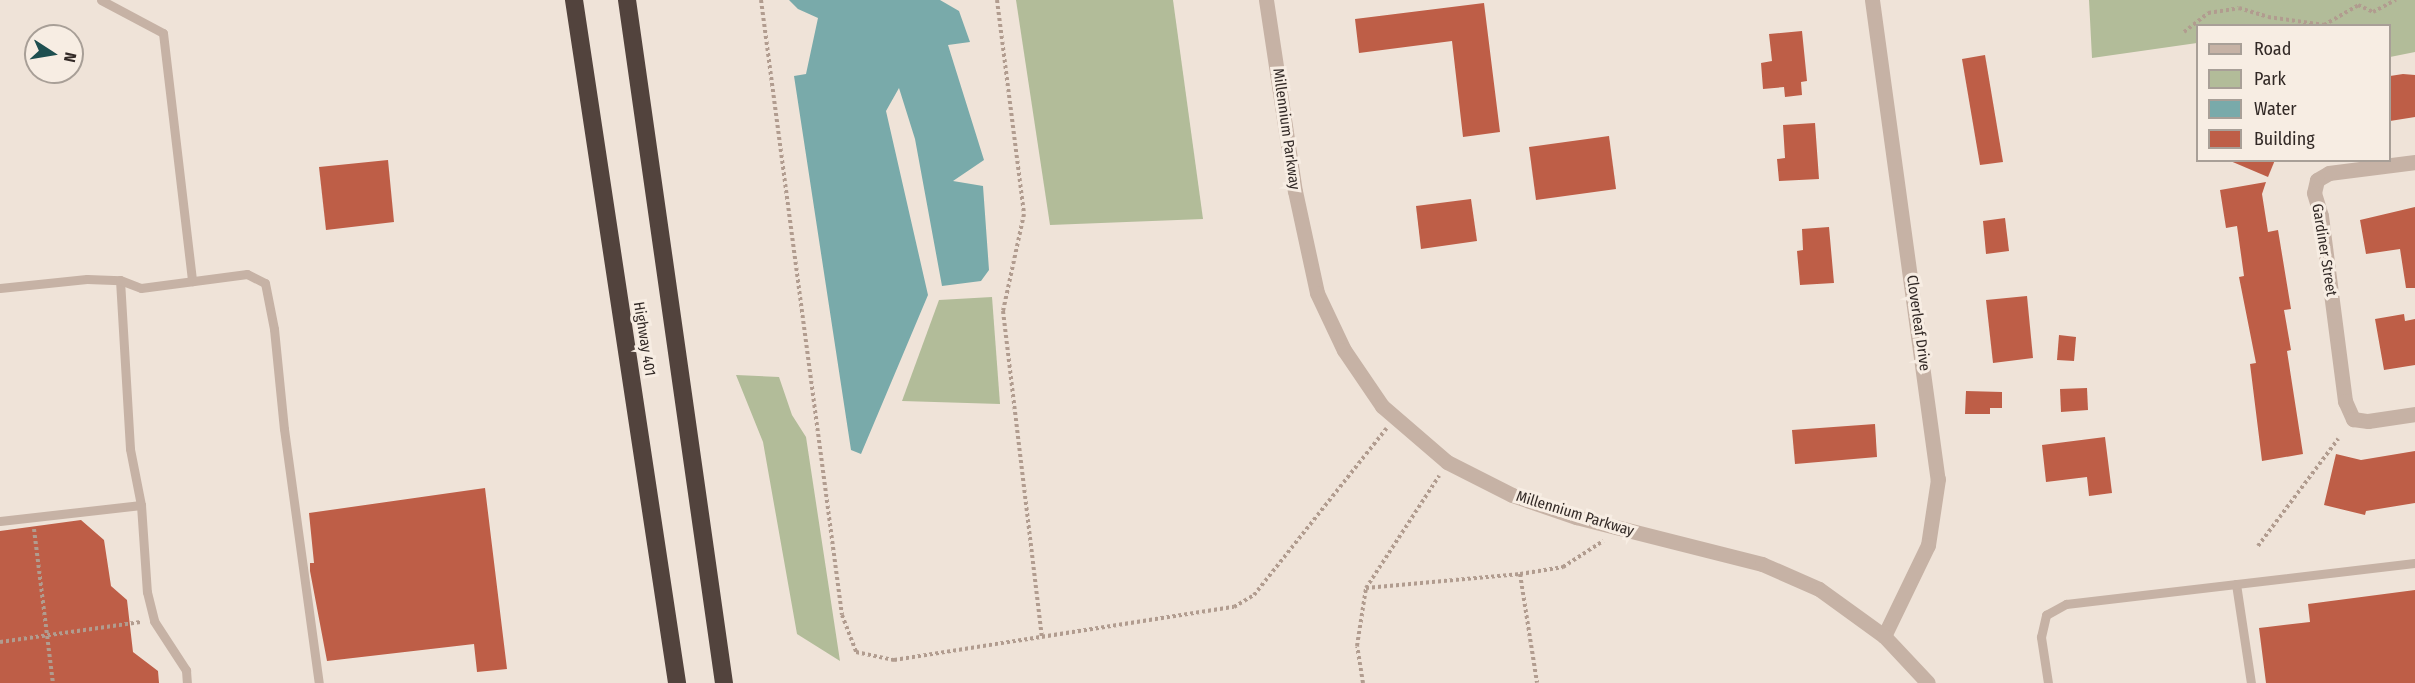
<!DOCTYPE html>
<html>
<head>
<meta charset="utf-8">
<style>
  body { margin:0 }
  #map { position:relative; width:2415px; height:683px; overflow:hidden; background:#efe3d8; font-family:"Fira Sans Condensed",sans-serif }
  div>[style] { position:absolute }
  .green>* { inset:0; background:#b2bc99 }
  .water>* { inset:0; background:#79aaaa }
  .building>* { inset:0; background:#be5e47 }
  .path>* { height:4px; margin-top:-2px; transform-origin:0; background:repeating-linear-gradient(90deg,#b19c8f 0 3px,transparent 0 6px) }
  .service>* { height:9px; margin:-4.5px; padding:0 4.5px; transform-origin:4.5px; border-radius:4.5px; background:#c6b2a5 }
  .minor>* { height:15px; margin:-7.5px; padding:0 7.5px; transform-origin:7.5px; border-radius:7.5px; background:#c6b2a5 }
  .tertiary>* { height:15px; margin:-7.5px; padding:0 7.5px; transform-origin:7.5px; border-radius:7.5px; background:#c6b2a5 }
  .motorway>* { height:18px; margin:-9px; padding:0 9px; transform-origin:9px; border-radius:9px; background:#52433d }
  span { translate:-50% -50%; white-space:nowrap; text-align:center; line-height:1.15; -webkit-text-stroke:6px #f7ede3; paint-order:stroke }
  .street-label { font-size:15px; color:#322926 }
  .legend { position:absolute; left:2196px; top:24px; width:195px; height:138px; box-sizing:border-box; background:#f7ede3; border:2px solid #a89f97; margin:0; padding:8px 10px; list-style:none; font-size:18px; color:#322926 }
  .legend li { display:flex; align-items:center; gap:12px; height:30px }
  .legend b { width:30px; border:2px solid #a89f97 }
  .north { position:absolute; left:24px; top:24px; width:60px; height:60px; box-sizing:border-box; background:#f7ede3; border:2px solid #a89f97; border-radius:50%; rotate:102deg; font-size:16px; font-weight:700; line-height:24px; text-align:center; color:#322926 }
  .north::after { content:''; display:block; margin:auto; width:21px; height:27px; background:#1e4f50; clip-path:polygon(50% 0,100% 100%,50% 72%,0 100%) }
</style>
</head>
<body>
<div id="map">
  <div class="green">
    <div style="clip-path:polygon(1016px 0,1173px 0,1203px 219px,1050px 225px)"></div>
    <div style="clip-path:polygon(2089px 0,2415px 0,2415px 52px,2390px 57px,2390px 26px,2198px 26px,2197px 43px,2092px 58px)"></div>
    <div style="clip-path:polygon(992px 297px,1000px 404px,902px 401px,939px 300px)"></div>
    <div style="clip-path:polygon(736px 375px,779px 377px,792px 415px,806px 437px,840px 661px,797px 634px,763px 442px)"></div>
  </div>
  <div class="water">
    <div style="clip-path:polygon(789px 0,940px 0,959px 11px,970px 42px,948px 45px,984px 160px,953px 181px,983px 186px,989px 270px,981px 281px,942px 286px,915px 139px,899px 88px,886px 111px,928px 295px,861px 454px,851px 450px,794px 76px,806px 74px,818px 18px,798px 9px)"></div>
  </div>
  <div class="building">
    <div style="clip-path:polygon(1484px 3px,1500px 132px,1463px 137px,1452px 41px,1359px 53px,1355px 19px)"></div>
    <div style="clip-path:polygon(1802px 31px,1807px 81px,1801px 82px,1802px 95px,1785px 97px,1784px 87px,1763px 89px,1761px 63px,1772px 61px,1769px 34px)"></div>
    <div style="clip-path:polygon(1985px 55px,2003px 162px,1980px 165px,1962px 59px)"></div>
    <div style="clip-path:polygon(2403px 74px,2415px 75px,2415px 117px,2390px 121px,2390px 76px)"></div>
    <div style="clip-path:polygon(1815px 123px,1819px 179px,1779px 181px,1777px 159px,1785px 158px,1783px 125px)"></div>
    <div style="clip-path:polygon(1609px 136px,1616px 189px,1536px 200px,1529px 147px)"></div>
    <div style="clip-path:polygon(388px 160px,394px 222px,326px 230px,319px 167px)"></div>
    <div style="clip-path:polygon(2228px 160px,2275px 160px,2268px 177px)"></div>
    <div style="clip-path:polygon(2266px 182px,2262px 194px,2268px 232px,2278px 230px,2291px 309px,2284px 310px,2291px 350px,2287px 351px,2303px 454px,2262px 461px,2250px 364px,2256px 363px,2239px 277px,2244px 276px,2237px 226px,2226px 228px,2220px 190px)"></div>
    <div style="clip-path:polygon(1471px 199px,1477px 241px,1421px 249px,1416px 206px)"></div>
    <div style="clip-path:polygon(2415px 207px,2415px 288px,2406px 288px,2400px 249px,2366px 254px,2360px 220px)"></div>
    <div style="clip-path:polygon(2005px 218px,2009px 251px,1986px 254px,1983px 221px)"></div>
    <div style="clip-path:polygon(1829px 227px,1834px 283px,1800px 285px,1797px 251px,1803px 250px,1802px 229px)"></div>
    <div style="clip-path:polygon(2027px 296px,2033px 358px,1993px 363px,1986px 300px)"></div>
    <div style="clip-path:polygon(2404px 314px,2405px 321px,2415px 319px,2415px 365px,2384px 370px,2375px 319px)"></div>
    <div style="clip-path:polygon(2059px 335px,2076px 337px,2074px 361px,2057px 360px)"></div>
    <div style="clip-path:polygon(2087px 388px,2088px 410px,2061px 412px,2060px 389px)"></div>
    <div style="clip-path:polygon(1966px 391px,2002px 392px,2002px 408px,1990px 408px,1990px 414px,1965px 414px)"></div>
    <div style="clip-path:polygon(1875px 424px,1877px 457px,1795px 464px,1792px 430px)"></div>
    <div style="clip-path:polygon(2105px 437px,2112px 493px,2089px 496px,2087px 477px,2046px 482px,2042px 445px)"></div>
    <div style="clip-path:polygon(2415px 451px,2415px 503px,2366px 511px,2365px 515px,2324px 505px,2336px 454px,2361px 460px)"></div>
    <div style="clip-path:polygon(485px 488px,507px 669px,477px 672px,474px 644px,327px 661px,310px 571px,310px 563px,314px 563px,309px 513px)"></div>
    <div style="clip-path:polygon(81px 520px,104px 540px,111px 586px,127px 600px,133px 652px,158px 671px,159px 683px,0 683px,0 531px)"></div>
    <div style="clip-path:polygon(2415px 590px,2415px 683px,2266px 683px,2259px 628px,2310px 622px,2308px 604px)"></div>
  </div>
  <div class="path">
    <div style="left:761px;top:0;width:620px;rotate:82.5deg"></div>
    <div style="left:842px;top:615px;width:40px;rotate:69deg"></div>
    <div style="left:856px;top:652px;width:39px;rotate:12deg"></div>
    <div style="left:894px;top:660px;width:344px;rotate:-8.9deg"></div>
    <div style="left:1234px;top:607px;width:23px;rotate:-31deg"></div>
    <div style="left:1254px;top:595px;width:213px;rotate:-51.5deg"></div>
    <div style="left:997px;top:0;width:216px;rotate:82.8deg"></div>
    <div style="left:1024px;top:214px;width:99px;rotate:102.2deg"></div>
    <div style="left:1003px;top:311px;width:328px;rotate:83.2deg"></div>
    <div style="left:2184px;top:32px;width:31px;rotate:-38deg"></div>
    <div style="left:2208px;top:13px;width:31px;rotate:-9deg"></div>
    <div style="left:2239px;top:8px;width:30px;rotate:17deg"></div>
    <div style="left:2268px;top:17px;width:57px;rotate:8.1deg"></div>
    <div style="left:2324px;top:25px;width:39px;rotate:-30deg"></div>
    <div style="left:2358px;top:5px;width:17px;rotate:25deg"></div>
    <div style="left:2373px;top:12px;width:26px;rotate:-28deg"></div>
    <div style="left:34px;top:529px;width:155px;rotate:83deg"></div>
    <div style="left:2258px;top:546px;width:134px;rotate:-53.2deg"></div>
    <div style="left:1520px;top:574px;width:110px;rotate:81.1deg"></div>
    <div style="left:1366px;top:588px;width:155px;rotate:-5.2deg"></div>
    <div style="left:1520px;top:574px;width:44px;rotate:-9.2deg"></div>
    <div style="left:1563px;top:567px;width:48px;rotate:-33deg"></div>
    <div style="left:0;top:642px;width:142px;rotate:-8.1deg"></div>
    <div style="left:1363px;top:683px;width:37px;rotate:-99deg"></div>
    <div style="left:1357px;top:646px;width:59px;rotate:-81.2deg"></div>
    <div style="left:1366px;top:588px;width:134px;rotate:-56.9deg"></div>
  </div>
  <div class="service">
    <div style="left:101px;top:0;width:70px;rotate:28deg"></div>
    <div style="left:163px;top:33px;width:250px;rotate:83.3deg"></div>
    <div style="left:120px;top:280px;width:169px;rotate:86.6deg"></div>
    <div style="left:130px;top:449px;width:57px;rotate:78.9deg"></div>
    <div style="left:141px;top:505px;width:87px;rotate:86.1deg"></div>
    <div style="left:147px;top:592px;width:30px;rotate:76deg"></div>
    <div style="left:154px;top:621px;width:59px;rotate:56.9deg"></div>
    <div style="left:186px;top:670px;width:13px;rotate:86deg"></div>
    <div style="left:0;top:288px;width:87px;rotate:-5.9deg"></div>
    <div style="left:87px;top:279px;width:33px;rotate:2deg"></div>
    <div style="left:120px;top:280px;width:22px;rotate:21deg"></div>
    <div style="left:141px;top:288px;width:107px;rotate:-7.5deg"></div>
    <div style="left:247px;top:274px;width:20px;rotate:27deg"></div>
    <div style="left:265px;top:283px;width:47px;rotate:78.9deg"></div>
    <div style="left:274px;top:329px;width:100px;rotate:84.3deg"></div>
    <div style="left:284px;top:429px;width:256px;rotate:82.2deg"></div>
    <div style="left:0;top:521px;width:142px;rotate:-6.5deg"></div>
    <div style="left:2236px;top:584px;width:100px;rotate:81.4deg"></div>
    <div style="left:2048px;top:683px;width:47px;rotate:-98.7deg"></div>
    <div style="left:2041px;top:637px;width:23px;rotate:-77deg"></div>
    <div style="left:2046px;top:615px;width:23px;rotate:-29deg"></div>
    <div style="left:2066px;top:604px;width:351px;rotate:-6.7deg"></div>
  </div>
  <div class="minor">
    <div style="left:1872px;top:0;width:484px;rotate:82.2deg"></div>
    <div style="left:1938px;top:479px;width:67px;rotate:98.6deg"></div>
    <div style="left:1928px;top:545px;width:101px;rotate:115.8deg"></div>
    <div style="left:2415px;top:162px;width:87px;rotate:172.7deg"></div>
    <div style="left:2329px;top:173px;width:14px;rotate:150deg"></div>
    <div style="left:2317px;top:180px;width:13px;rotate:103deg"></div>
    <div style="left:2314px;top:193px;width:24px;rotate:73deg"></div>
    <div style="left:2321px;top:216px;width:187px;rotate:82.6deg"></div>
    <div style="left:2345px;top:401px;width:20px;rotate:66deg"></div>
    <div style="left:2353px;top:419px;width:15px;rotate:8deg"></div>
    <div style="left:2368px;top:421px;width:48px;rotate:-8.5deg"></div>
  </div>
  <div class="tertiary">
    <div style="left:1266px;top:0;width:193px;rotate:81.4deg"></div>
    <div style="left:1295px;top:191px;width:104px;rotate:77.8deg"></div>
    <div style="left:1317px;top:293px;width:63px;rotate:64.7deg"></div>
    <div style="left:1344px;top:350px;width:68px;rotate:55.8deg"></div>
    <div style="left:1382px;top:406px;width:86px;rotate:40.7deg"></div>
    <div style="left:1447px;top:462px;width:73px;rotate:26.9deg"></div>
    <div style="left:1512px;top:495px;width:68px;rotate:19deg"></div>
    <div style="left:1576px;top:517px;width:192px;rotate:14.2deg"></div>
    <div style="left:1762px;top:564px;width:62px;rotate:23.7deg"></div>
    <div style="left:1819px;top:589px;width:80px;rotate:35.9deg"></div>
    <div style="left:1884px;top:636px;width:64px;rotate:46.9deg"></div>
  </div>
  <div class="motorway">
    <div style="left:574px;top:0;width:691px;rotate:81.42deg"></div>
    <div style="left:627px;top:0;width:690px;rotate:81.92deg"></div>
  </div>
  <div class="street-label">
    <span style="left:1286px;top:129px;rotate:82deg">Millennium Parkway</span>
    <span style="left:2324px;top:250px;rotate:81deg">Gardiner Street</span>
    <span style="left:1918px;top:323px;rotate:82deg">Cloverleaf Drive</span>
    <span style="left:644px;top:339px;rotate:81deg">Highway 401</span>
    <span style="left:1575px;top:514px;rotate:17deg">Millennium Parkway</span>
  </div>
  <ul class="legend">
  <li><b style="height:8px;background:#c6b2a5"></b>Road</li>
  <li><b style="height:16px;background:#b2bc99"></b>Park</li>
  <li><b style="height:16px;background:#79aaaa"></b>Water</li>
  <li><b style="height:16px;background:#be5e47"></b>Building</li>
  </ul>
  <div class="north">N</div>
</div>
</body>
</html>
